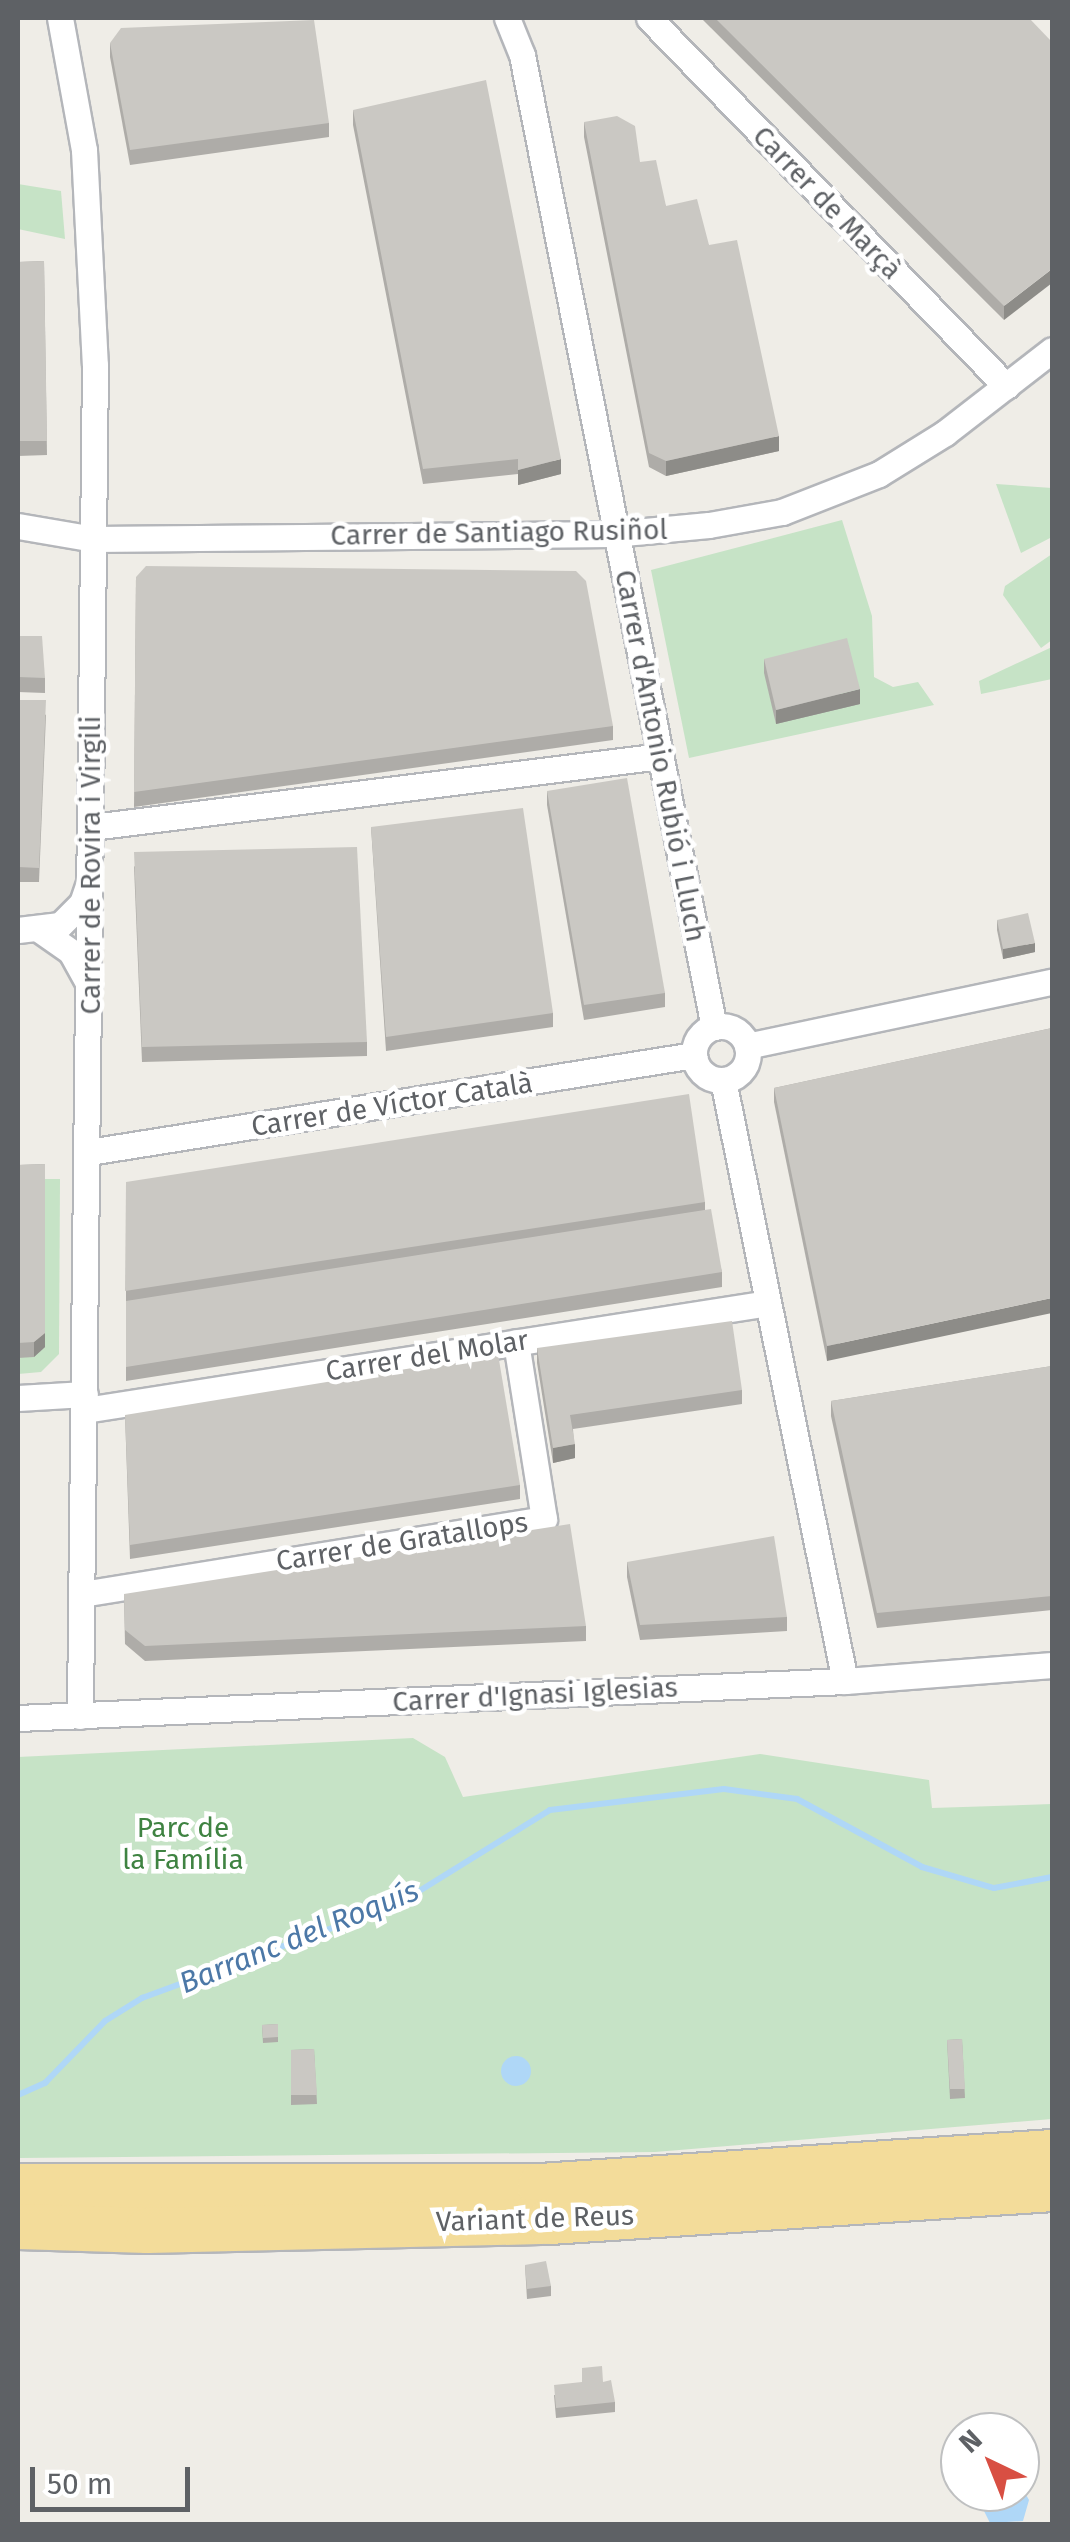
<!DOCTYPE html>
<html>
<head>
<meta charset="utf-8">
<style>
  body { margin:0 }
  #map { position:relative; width:1070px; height:2542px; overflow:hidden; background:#efede7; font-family:"Fira Sans",sans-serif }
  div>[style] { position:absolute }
  .green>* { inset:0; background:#c6e3c6 }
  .water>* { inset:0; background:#afd7f7 }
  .round { border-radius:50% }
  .stream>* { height:6px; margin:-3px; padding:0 3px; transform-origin:3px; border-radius:3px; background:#afd7f7 }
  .roads { filter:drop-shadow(2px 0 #b4b6ba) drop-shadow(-2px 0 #b4b6ba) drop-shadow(0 2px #b4b6ba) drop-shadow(0 -2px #b4b6ba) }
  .street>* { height:25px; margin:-12.5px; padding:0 12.5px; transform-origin:12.5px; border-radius:12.5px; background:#fff }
  .street>.ring { margin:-12.5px; padding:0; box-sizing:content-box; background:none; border:25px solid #fff; border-radius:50% }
  .highway>* { height:45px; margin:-22.5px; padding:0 22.5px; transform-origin:22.5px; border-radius:22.5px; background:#f3dc9a }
  .wall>* { inset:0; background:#aeaca8 }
  .shaded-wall>* { inset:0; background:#8d8c88 }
  .building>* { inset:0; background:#cac8c3 }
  span { translate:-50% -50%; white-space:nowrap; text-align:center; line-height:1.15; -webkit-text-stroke:9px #fff; paint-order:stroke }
  .street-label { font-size:28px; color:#5e6165 }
  .park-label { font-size:28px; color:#3f8342 }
  .water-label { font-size:30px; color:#4c78a7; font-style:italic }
  .frame { position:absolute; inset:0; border:20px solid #5e6165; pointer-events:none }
  .north { position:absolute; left:940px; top:2412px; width:100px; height:100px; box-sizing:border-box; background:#fff; border:2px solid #bfc0c1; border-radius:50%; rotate:317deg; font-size:28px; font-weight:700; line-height:40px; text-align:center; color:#5e6165 }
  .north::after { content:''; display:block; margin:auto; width:35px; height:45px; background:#d84f43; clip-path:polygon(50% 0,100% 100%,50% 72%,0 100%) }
  .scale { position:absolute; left:30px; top:2467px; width:160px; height:45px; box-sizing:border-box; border:5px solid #5e6165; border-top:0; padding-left:12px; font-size:30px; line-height:35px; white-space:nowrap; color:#5e6165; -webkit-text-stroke:8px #fff; paint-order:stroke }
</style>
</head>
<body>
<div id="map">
  <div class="green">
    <div style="clip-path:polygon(18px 184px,61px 191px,65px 239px,18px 229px)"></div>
    <div style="clip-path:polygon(996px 484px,1052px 488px,1052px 537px,1021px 553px)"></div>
    <div style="clip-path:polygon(842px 520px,872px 616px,874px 677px,893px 687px,918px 682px,934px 705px,689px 758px,651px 570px)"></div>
    <div style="clip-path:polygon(1052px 554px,1052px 640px,1041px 648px,1003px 595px,1005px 586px)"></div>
    <div style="clip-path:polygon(1052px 647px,1052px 679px,981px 694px,979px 681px)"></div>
    <div style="clip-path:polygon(45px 1179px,60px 1179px,59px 1354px,41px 1372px,18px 1374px)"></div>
    <div style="clip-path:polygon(413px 1738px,445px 1757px,463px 1797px,760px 1754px,929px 1780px,932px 1808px,1052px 1804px,1052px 2119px,655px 2152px,18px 2158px,18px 1757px)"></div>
  </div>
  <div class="water">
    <div class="round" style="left:501px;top:2056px;width:30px;height:30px"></div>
    <div style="clip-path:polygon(1020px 2484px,1029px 2500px,1023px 2521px,990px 2523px,981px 2505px,985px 2492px,1020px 2492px)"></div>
  </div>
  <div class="stream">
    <div style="left:18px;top:2095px;width:30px;rotate:-24deg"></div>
    <div style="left:45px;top:2083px;width:86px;rotate:-45.9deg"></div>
    <div style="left:105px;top:2021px;width:44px;rotate:-31.9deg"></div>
    <div style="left:142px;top:1998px;width:275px;rotate:-20.2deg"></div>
    <div style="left:400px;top:1903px;width:176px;rotate:-31.8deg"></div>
    <div style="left:550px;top:1810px;width:175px;rotate:-6.9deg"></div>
    <div style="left:724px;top:1789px;width:74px;rotate:7.8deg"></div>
    <div style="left:797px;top:1799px;width:142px;rotate:28.5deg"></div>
    <div style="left:922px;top:1867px;width:75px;rotate:16.3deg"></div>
    <div style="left:994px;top:1888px;width:59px;rotate:-10.7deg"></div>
  </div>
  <div class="roads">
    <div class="street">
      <div style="left:60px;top:18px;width:134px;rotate:79.7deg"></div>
      <div style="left:84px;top:150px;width:215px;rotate:87.1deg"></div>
      <div style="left:95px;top:365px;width:1351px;rotate:90.64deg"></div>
      <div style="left:507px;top:18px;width:40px;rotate:68deg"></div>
      <div style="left:522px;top:55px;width:991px;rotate:78.83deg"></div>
      <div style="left:649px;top:18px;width:513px;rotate:45.87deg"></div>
      <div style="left:18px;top:526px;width:77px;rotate:9.7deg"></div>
      <div style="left:94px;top:539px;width:519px;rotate:-0.55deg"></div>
      <div style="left:613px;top:534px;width:96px;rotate:-5.4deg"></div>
      <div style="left:709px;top:525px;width:74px;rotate:-10.1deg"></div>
      <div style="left:782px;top:512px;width:104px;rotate:-21.4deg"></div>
      <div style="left:879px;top:474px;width:78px;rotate:-31.8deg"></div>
      <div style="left:945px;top:433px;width:135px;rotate:-37.8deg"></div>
      <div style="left:92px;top:827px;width:573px;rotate:-7.11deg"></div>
      <div style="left:18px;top:930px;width:42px;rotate:-6.8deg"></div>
      <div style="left:60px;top:925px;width:31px;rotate:-45deg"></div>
      <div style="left:82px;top:903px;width:21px;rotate:-71deg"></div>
      <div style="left:40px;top:930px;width:38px;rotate:35deg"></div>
      <div style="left:71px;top:952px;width:37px;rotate:61deg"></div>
      <div class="ring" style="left:694px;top:1026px;width:29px;height:29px"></div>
      <div style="left:747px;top:1046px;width:312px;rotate:-11.9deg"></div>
      <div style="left:723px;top:1080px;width:613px;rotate:78.53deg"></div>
      <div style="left:89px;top:1152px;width:613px;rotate:-9.11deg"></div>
      <div style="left:18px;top:1398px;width:67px;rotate:-3.4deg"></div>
      <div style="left:85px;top:1410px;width:691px;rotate:-8.9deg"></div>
      <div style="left:82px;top:1594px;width:468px;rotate:-9.2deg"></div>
      <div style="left:544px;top:1519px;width:179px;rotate:-99deg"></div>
      <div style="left:18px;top:1718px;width:828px;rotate:-2.56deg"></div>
      <div style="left:845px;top:1681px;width:208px;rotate:-4.4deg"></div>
    </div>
    <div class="highway">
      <div style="left:18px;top:2186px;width:522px"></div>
      <div style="left:540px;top:2186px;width:513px;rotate:-3.8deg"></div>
      <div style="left:18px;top:2226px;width:129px;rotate:1.8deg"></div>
      <div style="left:147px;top:2230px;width:402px;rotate:-1.3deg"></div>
      <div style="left:549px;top:2221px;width:504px;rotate:-3.75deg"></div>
    </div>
  </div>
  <div class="wall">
    <div style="clip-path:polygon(701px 18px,1029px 18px,1004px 320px)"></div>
    <div style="clip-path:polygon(110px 43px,329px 123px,329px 137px,130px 165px,110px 57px)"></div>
    <div style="clip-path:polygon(353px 110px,561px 474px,518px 485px,518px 474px,423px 484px,353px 125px)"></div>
    <div style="clip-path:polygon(584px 122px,640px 162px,666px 206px,709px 245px,779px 451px,666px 476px,649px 467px,584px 137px)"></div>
    <div style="clip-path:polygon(44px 261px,47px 455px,18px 456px,18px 262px)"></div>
    <div style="clip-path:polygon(136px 577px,613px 726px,613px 740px,134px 807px)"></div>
    <div style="clip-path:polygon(18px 636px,45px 678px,45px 693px,18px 692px)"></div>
    <div style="clip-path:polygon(764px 659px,860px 704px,776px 724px,764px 673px)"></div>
    <div style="clip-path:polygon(18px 700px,46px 715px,39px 882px,18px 882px)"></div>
    <div style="clip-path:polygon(547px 791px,665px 993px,665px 1007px,584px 1020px,547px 805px)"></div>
    <div style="clip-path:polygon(371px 827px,553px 1013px,553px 1027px,386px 1051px)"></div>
    <div style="clip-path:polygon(134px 866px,367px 1042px,367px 1056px,142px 1062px)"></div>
    <div style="clip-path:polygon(997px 920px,1035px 952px,1003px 959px,997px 930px)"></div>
    <div style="clip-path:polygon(1052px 1028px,827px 1361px,774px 1102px,774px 1088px)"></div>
    <div style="clip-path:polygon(45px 1164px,45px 1347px,34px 1357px,18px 1358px,18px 1165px)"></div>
    <div style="clip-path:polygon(126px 1182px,705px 1202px,705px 1210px,722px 1272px,722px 1287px,126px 1381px)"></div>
    <div style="clip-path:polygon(537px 1348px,742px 1390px,742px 1404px,573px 1429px,575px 1458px,553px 1463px,537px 1363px)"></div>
    <div style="clip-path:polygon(1052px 1366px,1052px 1610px,877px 1628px,831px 1416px,831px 1401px)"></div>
    <div style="clip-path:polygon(125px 1415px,520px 1485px,520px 1499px,130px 1559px)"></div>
    <div style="clip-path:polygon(627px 1562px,787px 1617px,787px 1631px,640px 1640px,627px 1577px)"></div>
    <div style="clip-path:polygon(124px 1594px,586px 1626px,586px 1641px,145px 1661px,125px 1644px)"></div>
    <div style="clip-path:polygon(278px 2024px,278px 2042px,263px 2043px,262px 2025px)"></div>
    <div style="clip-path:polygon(962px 2039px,965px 2098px,950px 2099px,947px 2040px)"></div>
    <div style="clip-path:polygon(314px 2049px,317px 2104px,291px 2105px,291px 2050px)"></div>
    <div style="clip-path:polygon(525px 2265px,551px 2286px,551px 2296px,527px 2299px)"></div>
    <div style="clip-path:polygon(554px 2395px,615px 2402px,615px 2412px,556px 2418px)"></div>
  </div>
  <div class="shaded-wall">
    <div style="clip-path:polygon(1052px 269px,1052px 283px,1004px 320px,1004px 306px)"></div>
    <div style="clip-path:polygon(779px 436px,779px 451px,666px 476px,666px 461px)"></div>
    <div style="clip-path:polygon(561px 459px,561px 474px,518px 485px,518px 470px)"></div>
    <div style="clip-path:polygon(860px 689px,860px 704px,776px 724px,776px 710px)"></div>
    <div style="clip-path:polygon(1035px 943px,1035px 952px,1003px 959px,1003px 949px)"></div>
    <div style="clip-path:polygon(1052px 1298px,1052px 1313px,827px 1361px,827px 1346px)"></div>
    <div style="clip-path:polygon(45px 1333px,45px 1347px,34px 1357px,34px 1342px)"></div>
    <div style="clip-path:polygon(575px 1444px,575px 1458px,553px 1463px,553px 1448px)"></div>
  </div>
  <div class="building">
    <div style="clip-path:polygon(715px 18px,1029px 18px,1052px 42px,1052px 269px,1004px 306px)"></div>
    <div style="clip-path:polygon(314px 20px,329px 123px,130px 150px,110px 43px,121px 28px)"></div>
    <div style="clip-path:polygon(486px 80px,561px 459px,518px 470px,518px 459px,423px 469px,353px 110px)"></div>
    <div style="clip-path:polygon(617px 116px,635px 126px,640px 162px,656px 160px,666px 206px,697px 199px,709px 245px,737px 240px,779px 436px,666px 461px,649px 453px,584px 122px)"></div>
    <div style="clip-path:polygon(44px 261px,47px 441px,18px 441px,18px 262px)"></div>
    <div style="clip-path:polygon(146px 566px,576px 571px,586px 581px,613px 726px,134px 792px,136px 577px)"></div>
    <div style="clip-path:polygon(18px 636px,42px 636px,45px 678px,18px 677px)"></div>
    <div style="clip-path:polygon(847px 638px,860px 689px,776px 710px,764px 659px)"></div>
    <div style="clip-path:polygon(18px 700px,46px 700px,39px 868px,18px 867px)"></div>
    <div style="clip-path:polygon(627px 778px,665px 993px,584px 1005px,547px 791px)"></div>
    <div style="clip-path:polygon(523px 808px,553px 1013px,386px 1037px,371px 827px)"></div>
    <div style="clip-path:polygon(357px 847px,367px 1042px,142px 1047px,134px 852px)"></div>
    <div style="clip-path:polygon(1028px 913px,1035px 943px,1003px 949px,997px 920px)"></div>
    <div style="clip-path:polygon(1052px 1028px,1052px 1298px,827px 1346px,774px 1088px)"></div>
    <div style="clip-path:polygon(689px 1094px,705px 1202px,125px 1291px,126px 1182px)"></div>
    <div style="clip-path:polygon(45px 1164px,45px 1333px,34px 1342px,18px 1343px,18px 1165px)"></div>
    <div style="clip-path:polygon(711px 1209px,722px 1272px,126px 1367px,126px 1301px)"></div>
    <div style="clip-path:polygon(732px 1321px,742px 1390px,570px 1415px,575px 1444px,553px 1448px,537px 1348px)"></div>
    <div style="clip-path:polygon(498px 1354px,520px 1485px,130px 1545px,125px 1415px)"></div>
    <div style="clip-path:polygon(1052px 1366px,1052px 1596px,877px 1613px,831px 1401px)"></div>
    <div style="clip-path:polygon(570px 1524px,586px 1626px,145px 1646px,125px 1630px,124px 1594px)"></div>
    <div style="clip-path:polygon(774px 1536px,787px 1617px,640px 1625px,627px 1562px)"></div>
    <div style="clip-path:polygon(278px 2024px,278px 2037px,263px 2038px,262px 2025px)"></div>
    <div style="clip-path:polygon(962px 2039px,965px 2089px,950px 2089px,947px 2040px)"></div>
    <div style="clip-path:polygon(314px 2049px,317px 2095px,291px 2095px,291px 2050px)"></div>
    <div style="clip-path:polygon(546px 2261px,551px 2286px,527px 2289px,525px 2265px)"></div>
    <div style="clip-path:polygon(602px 2366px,603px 2382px,611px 2380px,615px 2402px,556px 2408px,554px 2385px,582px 2382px,582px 2368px)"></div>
  </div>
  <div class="street-label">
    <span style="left:827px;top:203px;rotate:46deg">Carrer de Marçà</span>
    <span style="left:499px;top:533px;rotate:-1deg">Carrer de Santiago Rusiñol</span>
    <span style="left:660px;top:756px;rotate:79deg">Carrer d'Antonio Rubió i Lluch</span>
    <span style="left:91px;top:865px;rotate:-90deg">Carrer de Rovira i Virgili</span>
    <span style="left:392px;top:1105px;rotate:-9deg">Carrer de Víctor Català</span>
    <span style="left:427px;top:1356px;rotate:-9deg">Carrer del Molar</span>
    <span style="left:402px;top:1542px;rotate:-9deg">Carrer de Gratallops</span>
    <span style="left:535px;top:1695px;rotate:-3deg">Carrer d'Ignasi Iglesias</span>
    <span style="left:535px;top:2219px;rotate:-2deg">Variant de Reus</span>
  </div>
  <div class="park-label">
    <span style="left:183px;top:1844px">Parc de<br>la Família</span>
  </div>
  <div class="water-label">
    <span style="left:299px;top:1937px;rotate:-22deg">Barranc del Roquís</span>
  </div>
  <div class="frame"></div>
  <div class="north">N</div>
  <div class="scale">50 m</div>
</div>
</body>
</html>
